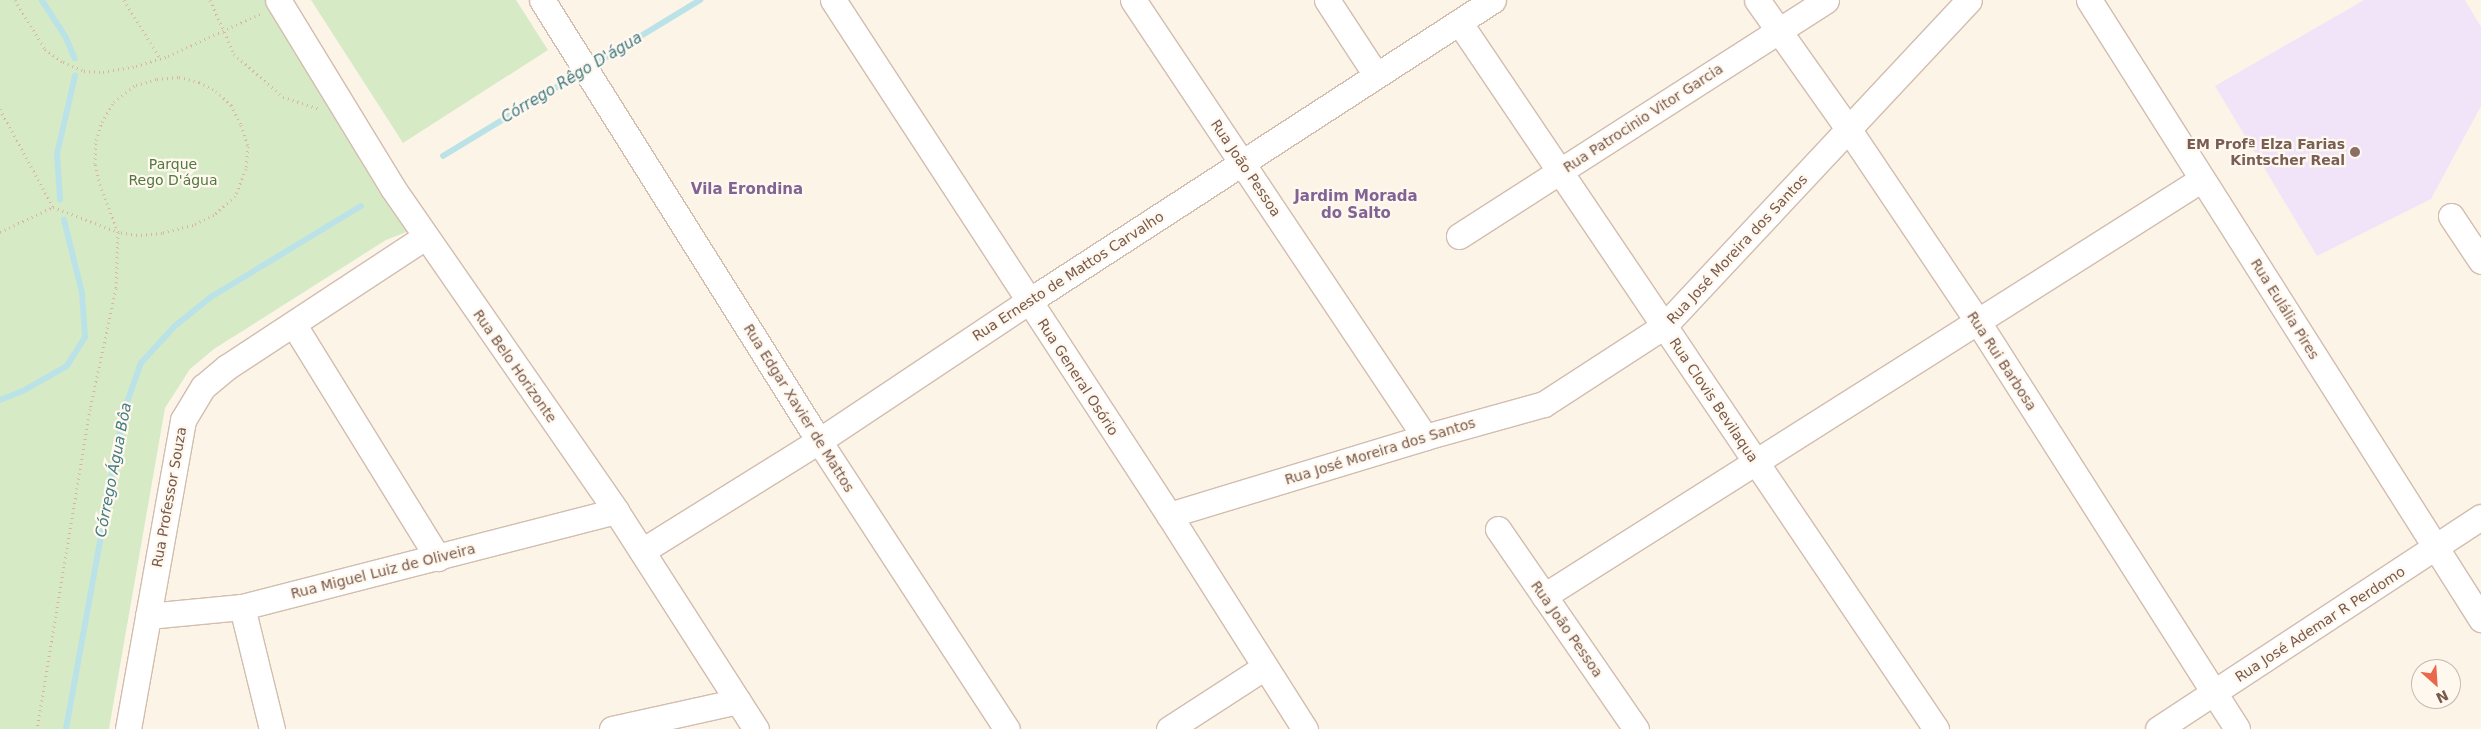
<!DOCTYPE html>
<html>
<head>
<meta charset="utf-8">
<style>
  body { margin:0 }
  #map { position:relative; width:2481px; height:729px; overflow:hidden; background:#fdf4e8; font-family:"DejaVu Sans",sans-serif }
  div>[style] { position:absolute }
  .education>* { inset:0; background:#f1e4f9 }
  .green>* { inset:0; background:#d6ebc5 }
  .stream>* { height:5.5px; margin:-2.75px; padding:0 2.75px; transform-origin:2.75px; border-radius:2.75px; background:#bbe3e7 }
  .path>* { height:3px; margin-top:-1.5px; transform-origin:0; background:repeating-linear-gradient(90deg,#d8b4a1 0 1px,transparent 0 5px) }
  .roads { filter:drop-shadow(1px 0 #d2bdaf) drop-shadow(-1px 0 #d2bdaf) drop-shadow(0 1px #d2bdaf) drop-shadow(0 -1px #d2bdaf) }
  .minor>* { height:25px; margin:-12.5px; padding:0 12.5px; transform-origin:12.5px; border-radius:12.5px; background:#fff }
  .dots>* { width:14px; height:14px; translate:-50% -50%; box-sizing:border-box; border:2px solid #fff8ef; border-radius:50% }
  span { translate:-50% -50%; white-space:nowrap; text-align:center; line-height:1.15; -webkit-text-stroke:4.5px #fff8ef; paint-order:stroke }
  .street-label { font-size:14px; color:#78594b }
  .education-label { font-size:14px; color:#785e54; font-weight:700 }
  .right { translate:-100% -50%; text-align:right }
  .park-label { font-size:14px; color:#527840 }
  .water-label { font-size:15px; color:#417b84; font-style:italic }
  .neighbourhood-label { font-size:15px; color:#816394; font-weight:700 }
  .north { position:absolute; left:2411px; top:659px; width:50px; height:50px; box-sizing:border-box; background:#fff8ef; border:1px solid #c9b8ad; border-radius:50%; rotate:154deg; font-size:14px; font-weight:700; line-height:20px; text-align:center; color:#78594b }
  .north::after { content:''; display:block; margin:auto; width:18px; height:22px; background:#e8684c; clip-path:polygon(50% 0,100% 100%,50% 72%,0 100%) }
</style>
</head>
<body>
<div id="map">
  <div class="education">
    <div style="clip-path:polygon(2364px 0,2465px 0,2481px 27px,2481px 106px,2431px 199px,2317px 256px,2215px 86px)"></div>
  </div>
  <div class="green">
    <div style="clip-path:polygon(0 0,266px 0,409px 231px,386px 240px,214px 349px,190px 369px,165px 408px,109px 729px,0 729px)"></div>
    <div style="clip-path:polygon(311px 0,516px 0,548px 50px,403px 143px)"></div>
  </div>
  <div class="stream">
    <div style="left:42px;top:0;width:44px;rotate:57deg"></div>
    <div style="left:66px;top:37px;width:23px;rotate:67deg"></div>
    <div style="left:590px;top:67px;width:129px;rotate:-31.3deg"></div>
    <div style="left:443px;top:156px;width:160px;rotate:-31.2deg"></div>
    <div style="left:60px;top:200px;width:46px;rotate:-93.7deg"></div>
    <div style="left:57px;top:154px;width:80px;rotate:-77deg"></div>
    <div style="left:0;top:400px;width:27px;rotate:-22deg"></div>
    <div style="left:25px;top:390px;width:48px;rotate:-29.7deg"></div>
    <div style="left:67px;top:366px;width:34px;rotate:-58deg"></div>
    <div style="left:85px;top:337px;width:44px;rotate:-93.9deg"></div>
    <div style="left:82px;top:293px;width:75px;rotate:-103.9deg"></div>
    <div style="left:66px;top:729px;width:320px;rotate:-79.7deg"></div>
    <div style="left:123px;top:414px;width:54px;rotate:-70.6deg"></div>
    <div style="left:141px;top:363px;width:49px;rotate:-47.5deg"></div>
    <div style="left:174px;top:327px;width:48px;rotate:-39deg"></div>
    <div style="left:211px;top:297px;width:175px;rotate:-31.2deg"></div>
  </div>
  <div class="path">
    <div style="left:15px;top:0;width:57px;rotate:58.5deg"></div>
    <div style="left:45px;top:49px;width:22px;rotate:36deg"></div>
    <div style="left:63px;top:62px;width:23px;rotate:23deg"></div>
    <div style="left:84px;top:71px;width:19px;rotate:3deg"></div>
    <div style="left:103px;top:72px;width:34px;rotate:-10deg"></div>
    <div style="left:136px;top:66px;width:34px;rotate:-17deg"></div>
    <div style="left:168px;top:56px;width:103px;rotate:-24.6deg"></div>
    <div style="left:124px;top:0;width:68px;rotate:58.2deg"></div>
    <div style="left:210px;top:0;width:59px;rotate:66deg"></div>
    <div style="left:234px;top:54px;width:65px;rotate:41.3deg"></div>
    <div style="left:283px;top:97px;width:38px;rotate:18deg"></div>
    <div style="left:179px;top:77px;width:21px;rotate:14deg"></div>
    <div style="left:199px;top:82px;width:19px;rotate:28deg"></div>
    <div style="left:216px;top:91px;width:21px;rotate:43deg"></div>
    <div style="left:231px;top:105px;width:22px;rotate:63deg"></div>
    <div style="left:241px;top:125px;width:22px;rotate:72deg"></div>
    <div style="left:248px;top:146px;width:23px;rotate:95deg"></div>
    <div style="left:246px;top:169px;width:29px;rotate:112deg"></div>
    <div style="left:235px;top:196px;width:28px;rotate:138deg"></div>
    <div style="left:214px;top:215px;width:23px;rotate:155deg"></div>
    <div style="left:193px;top:225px;width:32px;rotate:166deg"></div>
    <div style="left:162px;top:233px;width:25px;rotate:175deg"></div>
    <div style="left:137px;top:235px;width:19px;rotate:-171deg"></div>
    <div style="left:118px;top:232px;width:50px;rotate:-111deg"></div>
    <div style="left:100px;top:185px;width:22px;rotate:-103deg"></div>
    <div style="left:95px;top:164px;width:24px;rotate:-88deg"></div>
    <div style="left:96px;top:140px;width:19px;rotate:-72deg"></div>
    <div style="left:102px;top:122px;width:23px;rotate:-59deg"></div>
    <div style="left:114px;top:102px;width:28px;rotate:-38deg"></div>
    <div style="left:136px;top:85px;width:22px;rotate:-16deg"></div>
    <div style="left:157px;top:79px;width:22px;rotate:-5deg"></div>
    <div style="left:0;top:109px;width:111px;rotate:61.6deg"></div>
    <div style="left:0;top:232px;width:59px;rotate:-25.3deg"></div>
    <div style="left:53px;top:207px;width:70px;rotate:21deg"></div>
    <div style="left:118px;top:232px;width:56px;rotate:92deg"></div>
    <div style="left:116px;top:288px;width:124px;rotate:102.1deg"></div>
    <div style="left:90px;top:409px;width:324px;rotate:99.4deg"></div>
  </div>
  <div class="roads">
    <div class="minor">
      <div style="left:278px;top:0;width:219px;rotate:58.6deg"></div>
      <div style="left:392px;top:187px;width:394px;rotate:55.3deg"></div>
      <div style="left:616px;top:511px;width:259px;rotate:57.3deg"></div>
      <div style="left:542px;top:0;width:521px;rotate:57.87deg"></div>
      <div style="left:819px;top:441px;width:344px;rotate:56.9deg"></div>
      <div style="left:833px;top:0;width:615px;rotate:56.88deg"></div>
      <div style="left:1169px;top:515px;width:254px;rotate:57.6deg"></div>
      <div style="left:1133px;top:0;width:526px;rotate:56.25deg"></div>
      <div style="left:1327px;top:0;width:90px;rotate:56.8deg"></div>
      <div style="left:1757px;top:0;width:159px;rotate:54.7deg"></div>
      <div style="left:1849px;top:130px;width:231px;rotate:56.1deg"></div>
      <div style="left:1978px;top:322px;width:482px;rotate:57.5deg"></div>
      <div style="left:2089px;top:0;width:733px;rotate:57.65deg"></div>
      <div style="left:1459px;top:22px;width:853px;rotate:55.99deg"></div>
      <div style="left:2451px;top:216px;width:54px;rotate:56.3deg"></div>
      <div style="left:1459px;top:236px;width:436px;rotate:-32.7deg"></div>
      <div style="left:294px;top:325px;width:274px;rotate:58.3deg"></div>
      <div style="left:1169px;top:515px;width:268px;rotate:-16.9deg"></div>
      <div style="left:1425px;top:437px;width:123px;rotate:-15.5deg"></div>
      <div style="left:1544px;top:404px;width:143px;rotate:-33deg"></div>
      <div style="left:1664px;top:326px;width:446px;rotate:-46.9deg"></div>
      <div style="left:1498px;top:529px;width:243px;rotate:55.4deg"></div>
      <div style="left:642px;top:551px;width:208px;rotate:-31.9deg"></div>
      <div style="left:819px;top:441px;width:252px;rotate:-33.7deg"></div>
      <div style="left:1029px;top:301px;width:553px;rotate:-32.97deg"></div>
      <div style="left:1544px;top:596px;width:779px;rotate:-32.36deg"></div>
      <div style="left:242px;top:607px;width:126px;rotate:76.2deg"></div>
      <div style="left:148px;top:616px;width:94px;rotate:-5.5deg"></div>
      <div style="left:242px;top:607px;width:386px;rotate:-14.4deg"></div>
      <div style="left:128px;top:729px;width:314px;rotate:-79.9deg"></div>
      <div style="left:183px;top:420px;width:39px;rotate:-59deg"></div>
      <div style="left:203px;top:387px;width:31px;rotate:-40deg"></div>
      <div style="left:227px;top:367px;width:237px;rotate:-33.3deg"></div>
      <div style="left:612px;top:729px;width:129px;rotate:-12.5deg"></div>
      <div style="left:1169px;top:729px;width:114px;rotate:-32.9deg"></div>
      <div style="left:2158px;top:729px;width:386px;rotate:-33.3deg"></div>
    </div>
  </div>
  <div class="dots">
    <div style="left:2355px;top:152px;background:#8d6e63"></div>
  </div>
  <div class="street-label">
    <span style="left:1643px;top:118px;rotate:-33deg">Rua Patrocinio Vitor Garcia</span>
    <span style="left:1246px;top:168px;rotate:56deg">Rua João Pessoa</span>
    <span style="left:1737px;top:249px;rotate:-47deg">Rua José Moreira dos Santos</span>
    <span style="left:1068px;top:276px;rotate:-33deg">Rua Ernesto de Mattos Carvalho</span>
    <span style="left:2285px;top:309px;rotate:58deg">Rua Eulália Pires</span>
    <span style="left:2002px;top:361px;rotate:57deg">Rua Rui Barbosa</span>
    <span style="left:515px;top:366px;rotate:55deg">Rua Belo Horizonte</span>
    <span style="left:1078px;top:377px;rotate:57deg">Rua General Osório</span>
    <span style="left:1714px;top:400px;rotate:56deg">Rua Clovis Bevilaqua</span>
    <span style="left:799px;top:408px;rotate:58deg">Rua Edgar Xavier de Mattos</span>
    <span style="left:1380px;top:451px;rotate:-17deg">Rua José Moreira dos Santos</span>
    <span style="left:169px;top:497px;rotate:-80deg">Rua Professor Souza</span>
    <span style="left:383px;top:571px;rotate:-14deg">Rua Miguel Luiz de Oliveira</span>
    <span style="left:2320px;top:624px;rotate:-33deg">Rua José Ademar R Perdomo</span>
    <span style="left:1567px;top:629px;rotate:55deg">Rua João Pessoa</span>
  </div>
  <div class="education-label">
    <span class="right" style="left:2345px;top:152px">EM Profª Elza Farias<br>Kintscher Real</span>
  </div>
  <div class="park-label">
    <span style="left:173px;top:172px">Parque<br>Rego D'água</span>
  </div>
  <div class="water-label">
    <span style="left:572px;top:78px;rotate:-31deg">Córrego Rêgo D'água</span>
    <span style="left:114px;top:470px;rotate:-79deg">Córrego Água Bôa</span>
  </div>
  <div class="neighbourhood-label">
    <span style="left:747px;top:190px">Vila Erondina</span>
    <span style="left:1356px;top:205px">Jardim Morada<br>do Salto</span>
  </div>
  <div class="north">N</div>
</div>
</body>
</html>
